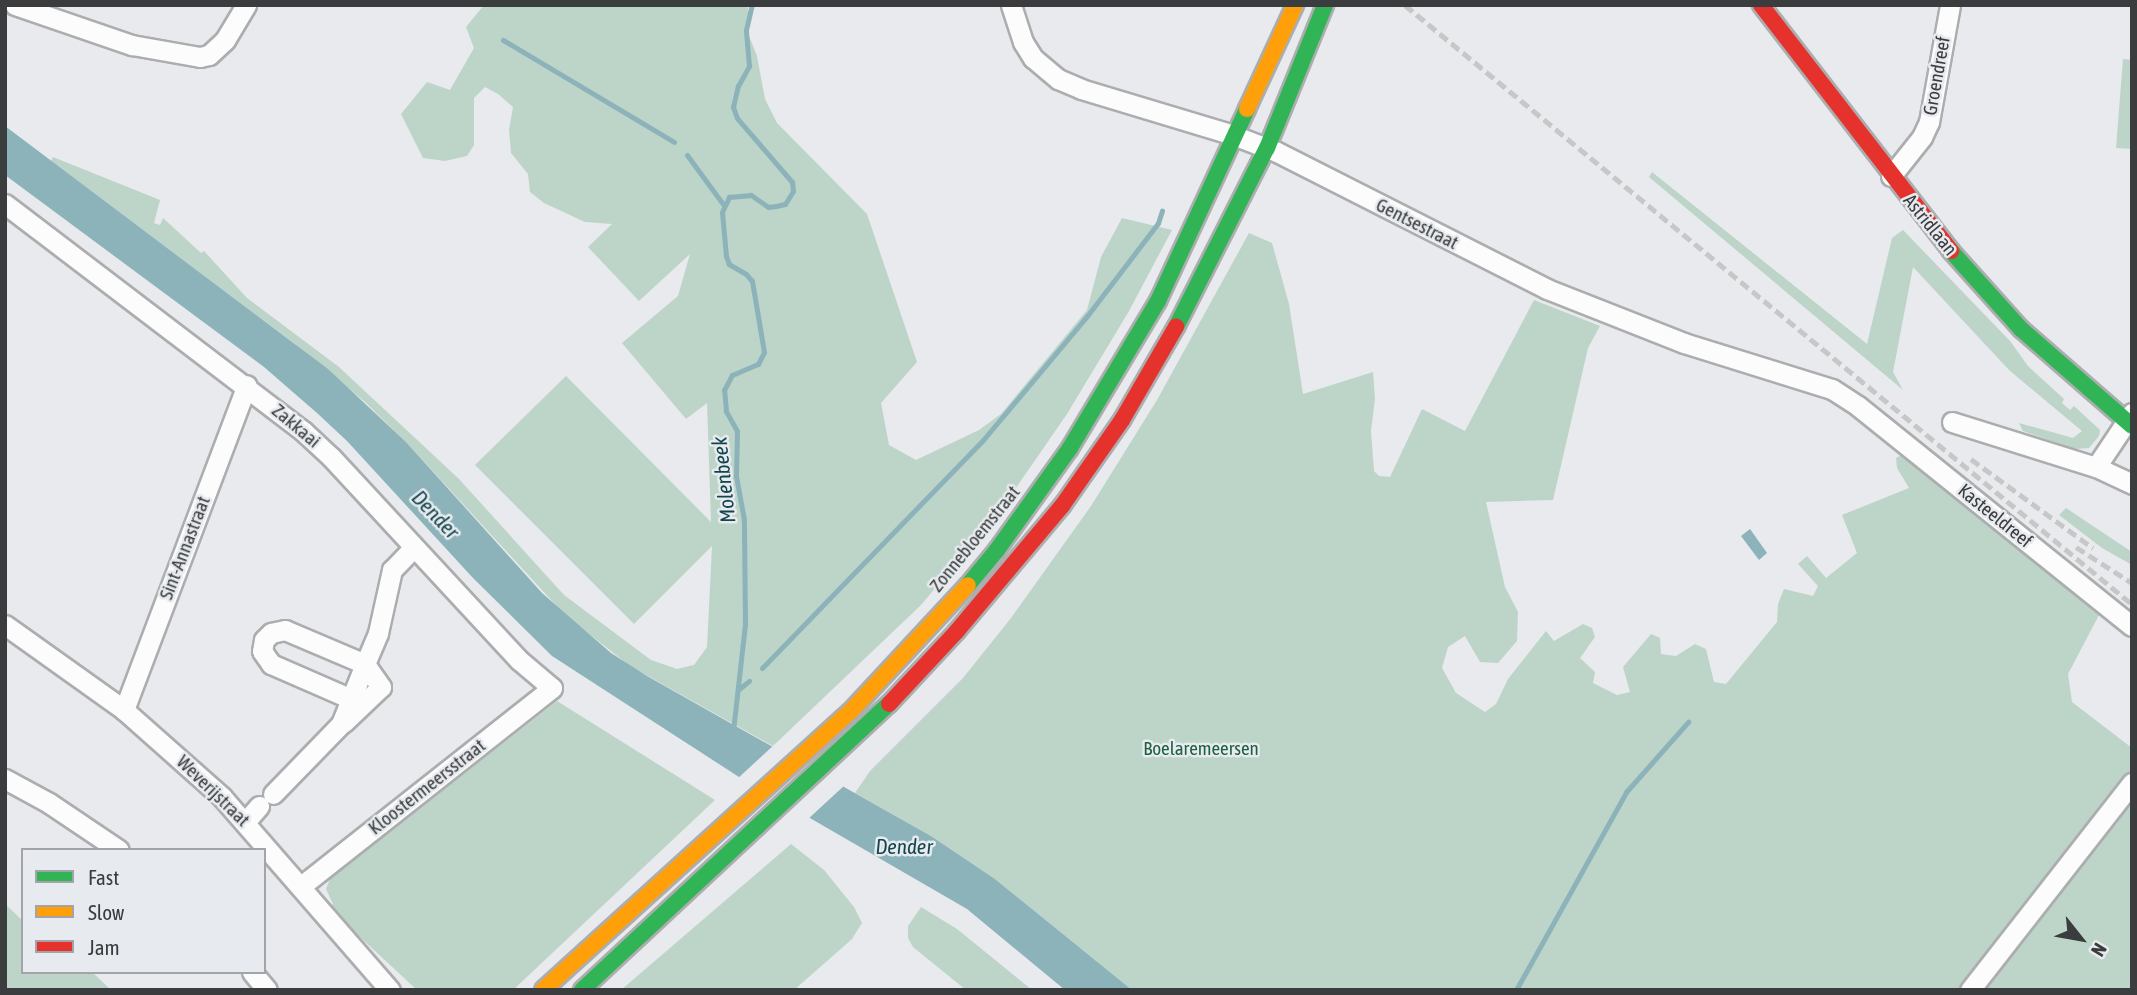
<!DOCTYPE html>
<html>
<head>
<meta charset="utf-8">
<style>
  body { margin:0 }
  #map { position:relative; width:2137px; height:995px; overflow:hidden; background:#e8eaed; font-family:"Asap Condensed",sans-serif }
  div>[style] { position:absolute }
  .green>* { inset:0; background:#bdd4c8 }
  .water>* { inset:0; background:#8cb3ba }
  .pier>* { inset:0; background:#e8eaed }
  .stream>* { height:5px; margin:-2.5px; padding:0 2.5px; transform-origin:2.5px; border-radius:2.5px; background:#8cb3ba }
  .roads { filter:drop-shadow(2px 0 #acadaf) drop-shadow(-2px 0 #acadaf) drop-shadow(0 2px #acadaf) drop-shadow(0 -2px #acadaf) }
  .street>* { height:19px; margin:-9.5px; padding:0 9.5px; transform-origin:9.5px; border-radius:9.5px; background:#fcfcfc }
  .fast>* { height:16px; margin:-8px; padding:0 8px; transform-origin:8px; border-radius:8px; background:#30b455 }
  .slow>* { height:16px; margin:-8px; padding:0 8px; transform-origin:8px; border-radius:8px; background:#ff9f0a }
  .jam>* { height:16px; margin:-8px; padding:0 8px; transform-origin:8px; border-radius:8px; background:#e5322d }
  .rail>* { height:5px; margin-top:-2.5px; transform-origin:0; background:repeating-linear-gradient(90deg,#c7c7c8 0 10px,transparent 0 15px) }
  span { translate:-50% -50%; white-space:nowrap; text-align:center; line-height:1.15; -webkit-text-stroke:5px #e7eaee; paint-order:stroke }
  .street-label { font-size:19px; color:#3a3c3d }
  .park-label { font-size:19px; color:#1c6241 }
  .water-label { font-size:21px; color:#13464c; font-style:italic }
  .frame { position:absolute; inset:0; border:7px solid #3a3c3d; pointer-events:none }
  .legend { position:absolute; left:21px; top:848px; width:245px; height:126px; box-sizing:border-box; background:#e7eaee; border:2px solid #a2a4a7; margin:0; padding:9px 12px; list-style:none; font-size:21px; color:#3a3c3d }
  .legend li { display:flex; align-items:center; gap:14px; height:35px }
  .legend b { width:35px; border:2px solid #a2a4a7 }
  .north { position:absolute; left:2046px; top:904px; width:70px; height:70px; -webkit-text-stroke:5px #e7eaee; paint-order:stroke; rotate:121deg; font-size:19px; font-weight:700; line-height:28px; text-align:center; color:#3a3c3d }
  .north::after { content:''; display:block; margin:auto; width:24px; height:32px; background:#3a3c3d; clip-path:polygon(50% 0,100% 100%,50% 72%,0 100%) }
</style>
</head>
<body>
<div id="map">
  <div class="green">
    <div style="clip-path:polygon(484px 5px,748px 5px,749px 36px,757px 56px,765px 99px,777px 123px,867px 214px,917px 362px,881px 403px,889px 445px,916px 460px,979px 430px,1001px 414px,1087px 310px,1101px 257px,1122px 218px,1172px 230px,1129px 311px,1067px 414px,1000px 511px,921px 605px,773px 746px,630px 666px,564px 614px,406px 442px,365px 402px,294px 343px,51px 161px,53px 157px,160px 200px,154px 223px,160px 225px,163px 218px,201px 253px,204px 251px,247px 298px,339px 367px,459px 479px,564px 595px,651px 660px,677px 669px,694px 665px,707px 647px,712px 546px,634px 624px,475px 465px,566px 376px,711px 522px,707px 403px,686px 419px,622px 343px,678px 296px,690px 254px,639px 301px,588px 247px,612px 224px,585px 222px,544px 203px,530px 192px,528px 174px,511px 153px,509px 130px,513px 107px,498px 94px,485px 87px,474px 98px,474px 145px,467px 156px,445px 161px,423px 158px,401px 114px,427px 82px,450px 90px,474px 48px,466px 27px)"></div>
    <div style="clip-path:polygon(2123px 59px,2132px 60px,2132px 149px,2116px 148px)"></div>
    <div style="clip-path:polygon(1652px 172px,1867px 344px,1892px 238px,1903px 230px,2010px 341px,2028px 366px,2064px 399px,2062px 403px,2070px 410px,2074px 406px,2100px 430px,2099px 436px,2089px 448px,2074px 449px,2023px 431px,2019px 423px,2073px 438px,2082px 431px,2009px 370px,1913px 267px,1893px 372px,1903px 390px,1649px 177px)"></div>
    <div style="clip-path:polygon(1249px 233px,1272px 243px,1289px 304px,1303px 394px,1373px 372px,1375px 399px,1371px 431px,1374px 471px,1379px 476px,1390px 477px,1422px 409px,1465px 431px,1534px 300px,1600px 326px,1588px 348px,1553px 500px,1486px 502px,1505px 587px,1518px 612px,1517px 641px,1498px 663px,1480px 662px,1465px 636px,1448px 647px,1442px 668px,1456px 693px,1485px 712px,1496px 704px,1508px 679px,1546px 631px,1554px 641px,1583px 624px,1592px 628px,1595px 637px,1580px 658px,1595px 672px,1593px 683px,1617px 695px,1630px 692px,1623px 667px,1651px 634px,1660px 638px,1661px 654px,1676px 656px,1695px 644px,1706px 649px,1714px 682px,1726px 684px,1777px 622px,1778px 604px,1784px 589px,1813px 596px,1818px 586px,1798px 564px,1807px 556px,1826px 578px,1857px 553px,1842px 515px,1909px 488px,1897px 468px,1896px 458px,1905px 453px,2100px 613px,2068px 674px,2072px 702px,2132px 748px,2132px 990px,1132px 990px,995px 879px,931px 836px,855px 793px,870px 771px,963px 678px,1011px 618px,1091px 506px,1157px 400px)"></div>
    <div style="clip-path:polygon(2066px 508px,2132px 552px,2132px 565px,2102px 548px,2059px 515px)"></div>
    <div style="clip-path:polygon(557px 701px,715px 800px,513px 990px,417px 990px,332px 911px,330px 908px,333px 904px,326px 889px,330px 879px)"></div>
    <div style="clip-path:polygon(791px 844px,824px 870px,854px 907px,862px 923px,852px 939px,794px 990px,621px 990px)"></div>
    <div style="clip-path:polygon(5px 904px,23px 921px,23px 972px,92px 972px,111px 990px,5px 990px)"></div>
    <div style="clip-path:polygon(921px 907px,957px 929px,1032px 990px,966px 990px,913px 947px,908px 938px,908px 926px)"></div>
  </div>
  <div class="water">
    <div style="clip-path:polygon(5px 126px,328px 369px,406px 442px,542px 593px,611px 653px,647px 676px,931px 836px,995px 879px,1132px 990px,1065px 990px,967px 909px,739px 777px,552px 656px,473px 578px,347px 441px,317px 413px,264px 367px,5px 175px)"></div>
    <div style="clip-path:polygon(1750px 529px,1767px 553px,1759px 560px,1741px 536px)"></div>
  </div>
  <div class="pier">
    <div style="clip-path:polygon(775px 744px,846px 784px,807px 820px,736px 780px)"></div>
  </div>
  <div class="stream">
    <div style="left:503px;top:40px;width:199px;rotate:30.8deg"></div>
    <div style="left:687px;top:155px;width:61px;rotate:53.7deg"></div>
    <div style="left:762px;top:668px;width:318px;rotate:-45.9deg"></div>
    <div style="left:983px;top:440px;width:162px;rotate:-50deg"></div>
    <div style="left:1087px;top:316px;width:117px;rotate:-52.6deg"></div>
    <div style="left:1158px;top:223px;width:13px;rotate:-72deg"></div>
    <div style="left:739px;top:689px;width:13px;rotate:-39deg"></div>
    <div style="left:733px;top:731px;width:108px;rotate:-83.6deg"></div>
    <div style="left:745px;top:624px;width:104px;rotate:-90.6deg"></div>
    <div style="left:744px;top:520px;width:45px;rotate:-100.3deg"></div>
    <div style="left:736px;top:476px;width:45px;rotate:-88.7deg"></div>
    <div style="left:737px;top:431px;width:23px;rotate:-119deg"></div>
    <div style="left:726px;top:411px;width:21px;rotate:-95deg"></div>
    <div style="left:724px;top:390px;width:17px;rotate:-62deg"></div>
    <div style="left:732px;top:375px;width:28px;rotate:-23deg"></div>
    <div style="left:758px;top:364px;width:13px;rotate:-63deg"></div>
    <div style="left:764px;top:352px;width:72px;rotate:-99.6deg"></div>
    <div style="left:752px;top:281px;width:9px;rotate:-131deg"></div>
    <div style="left:746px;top:274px;width:20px;rotate:-150deg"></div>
    <div style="left:729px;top:264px;width:9px;rotate:-111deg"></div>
    <div style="left:726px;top:256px;width:44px;rotate:-95.2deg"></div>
    <div style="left:722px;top:212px;width:17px;rotate:-65deg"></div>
    <div style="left:729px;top:197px;width:22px;rotate:-5deg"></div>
    <div style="left:751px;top:195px;width:21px;rotate:35deg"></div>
    <div style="left:768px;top:207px;width:8px;rotate:-7deg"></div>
    <div style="left:776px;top:206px;width:9px;rotate:-13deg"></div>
    <div style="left:785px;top:204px;width:15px;rotate:-58deg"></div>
    <div style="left:793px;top:191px;width:9px;rotate:-96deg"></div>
    <div style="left:792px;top:182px;width:84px;rotate:-130.7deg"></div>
    <div style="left:737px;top:118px;width:12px;rotate:-110deg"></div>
    <div style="left:733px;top:107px;width:22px;rotate:-77deg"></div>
    <div style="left:738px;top:86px;width:23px;rotate:-61deg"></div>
    <div style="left:749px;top:66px;width:36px;rotate:-95deg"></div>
    <div style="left:746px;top:30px;width:26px;rotate:-77deg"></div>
    <div style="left:1516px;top:990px;width:227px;rotate:-60.9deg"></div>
    <div style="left:1626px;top:792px;width:94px;rotate:-48.5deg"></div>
  </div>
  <div class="roads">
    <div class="street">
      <div style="left:15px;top:5px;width:124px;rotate:18.9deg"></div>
      <div style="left:132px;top:45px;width:69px;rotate:10deg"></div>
      <div style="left:200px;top:57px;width:9px;rotate:-13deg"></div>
      <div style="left:209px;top:55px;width:22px;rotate:-43deg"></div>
      <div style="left:225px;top:40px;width:41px;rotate:-59deg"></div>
      <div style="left:1011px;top:5px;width:39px;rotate:72deg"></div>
      <div style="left:1023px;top:42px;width:19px;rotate:58deg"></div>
      <div style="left:1033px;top:58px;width:33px;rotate:40deg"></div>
      <div style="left:1058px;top:79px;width:25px;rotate:23deg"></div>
      <div style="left:1081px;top:89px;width:159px;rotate:16.8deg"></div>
      <div style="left:1233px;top:135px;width:47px;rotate:21.1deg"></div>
      <div style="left:1277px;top:152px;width:303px;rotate:26.9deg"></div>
      <div style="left:1547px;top:289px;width:147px;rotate:21.5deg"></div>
      <div style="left:1684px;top:343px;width:155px;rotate:17.3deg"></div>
      <div style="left:1832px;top:389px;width:31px;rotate:33deg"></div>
      <div style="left:1858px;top:406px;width:351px;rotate:38.8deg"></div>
      <div style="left:1891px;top:176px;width:50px;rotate:-51.5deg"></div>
      <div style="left:1922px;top:137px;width:17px;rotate:-65deg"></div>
      <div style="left:1929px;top:122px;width:119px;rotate:-79.8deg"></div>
      <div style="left:5px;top:204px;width:375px;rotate:37.3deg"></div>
      <div style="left:303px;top:431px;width:38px;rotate:43deg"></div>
      <div style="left:331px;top:457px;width:277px;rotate:47.2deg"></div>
      <div style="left:519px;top:660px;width:43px;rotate:40.3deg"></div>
      <div style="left:552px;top:688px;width:320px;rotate:141.7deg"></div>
      <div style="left:1952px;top:422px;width:151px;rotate:17.4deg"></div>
      <div style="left:2096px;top:467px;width:40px;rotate:25deg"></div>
      <div style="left:2096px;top:467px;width:65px;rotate:-56.3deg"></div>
      <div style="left:5px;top:625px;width:146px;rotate:35.5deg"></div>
      <div style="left:124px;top:710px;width:131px;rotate:41.6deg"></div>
      <div style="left:222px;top:797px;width:256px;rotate:49deg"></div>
      <div style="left:124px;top:710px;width:347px;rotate:-69.3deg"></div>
      <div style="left:344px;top:722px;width:51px;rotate:-43.4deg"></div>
      <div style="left:381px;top:687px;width:28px;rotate:-125deg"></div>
      <div style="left:365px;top:664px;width:34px;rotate:-67deg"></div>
      <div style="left:378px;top:633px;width:65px;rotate:-77.5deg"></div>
      <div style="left:392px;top:570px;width:30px;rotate:-46deg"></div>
      <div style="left:5px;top:779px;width:50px;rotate:28.6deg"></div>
      <div style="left:49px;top:803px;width:84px;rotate:33.9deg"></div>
      <div style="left:273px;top:794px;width:98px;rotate:-45.8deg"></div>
      <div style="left:341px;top:724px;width:65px;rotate:-68.2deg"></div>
      <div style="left:365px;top:664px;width:87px;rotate:-157deg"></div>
      <div style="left:285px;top:630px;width:14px;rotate:168deg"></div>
      <div style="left:271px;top:633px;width:10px;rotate:135deg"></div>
      <div style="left:264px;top:640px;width:11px;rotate:100deg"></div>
      <div style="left:262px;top:651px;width:16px;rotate:55deg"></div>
      <div style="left:271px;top:664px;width:87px;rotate:23.6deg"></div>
      <div style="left:246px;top:821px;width:20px;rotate:-49deg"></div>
      <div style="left:252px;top:972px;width:23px;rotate:50deg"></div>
      <div style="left:1970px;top:990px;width:263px;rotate:-52deg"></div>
    </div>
    <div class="fast">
      <div style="left:1951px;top:251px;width:105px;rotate:48.1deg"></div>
      <div style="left:2021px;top:329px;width:147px;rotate:41.1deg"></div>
      <div style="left:1176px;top:327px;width:201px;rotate:-63.1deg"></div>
      <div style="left:1267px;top:148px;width:154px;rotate:-67.9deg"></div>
      <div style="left:968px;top:585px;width:45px;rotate:-50.4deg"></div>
      <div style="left:997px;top:550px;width:125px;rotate:-54.4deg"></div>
      <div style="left:1070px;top:448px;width:171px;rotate:-59.1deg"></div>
      <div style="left:1158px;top:301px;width:212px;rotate:-65.1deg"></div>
      <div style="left:582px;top:990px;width:420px;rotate:-43deg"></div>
    </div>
    <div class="slow">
      <div style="left:1247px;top:109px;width:115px;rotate:-65.2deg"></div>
      <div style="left:543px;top:990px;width:414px;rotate:-42.2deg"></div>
      <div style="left:850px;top:712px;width:173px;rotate:-47.1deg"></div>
    </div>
    <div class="jam">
      <div style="left:1761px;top:5px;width:311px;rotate:52.3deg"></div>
      <div style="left:889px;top:704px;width:100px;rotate:-47deg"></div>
      <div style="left:957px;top:631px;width:163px;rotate:-50deg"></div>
      <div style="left:1062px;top:506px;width:105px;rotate:-55.1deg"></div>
      <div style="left:1122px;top:420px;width:108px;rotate:-59.9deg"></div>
    </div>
  </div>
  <div class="rail">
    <div style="left:1405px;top:5px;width:942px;rotate:39.49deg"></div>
    <div style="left:1971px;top:459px;width:151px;rotate:36.1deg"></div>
    <div style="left:2076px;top:547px;width:67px;rotate:32.7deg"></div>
  </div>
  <div class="street-label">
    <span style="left:1937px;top:76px;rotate:-80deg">Groendreef</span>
    <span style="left:1417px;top:224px;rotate:27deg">Gentsestraat</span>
    <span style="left:1930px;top:225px;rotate:51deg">Astridlaan</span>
    <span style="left:296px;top:426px;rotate:40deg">Zakkaai</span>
    <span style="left:1995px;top:516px;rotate:39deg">Kasteeldreef</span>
    <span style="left:975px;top:539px;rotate:-51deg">Zonnebloemstraat</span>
    <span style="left:185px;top:548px;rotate:-69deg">Sint-Annastraat</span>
    <span style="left:427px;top:787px;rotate:-38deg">Kloostermeersstraat</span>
    <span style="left:213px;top:791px;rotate:44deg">Weverijstraat</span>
  </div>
  <div class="park-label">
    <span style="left:1201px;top:749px">Boelaremeersen</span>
  </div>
  <div class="water-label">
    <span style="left:723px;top:480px;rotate:-96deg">Molenbeek</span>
    <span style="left:436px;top:514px;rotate:46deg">Dender</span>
    <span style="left:904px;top:846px">Dender</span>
  </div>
  <div class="frame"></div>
  <ul class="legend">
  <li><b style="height:9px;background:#30b455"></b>Fast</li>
  <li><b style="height:9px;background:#ff9f0a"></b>Slow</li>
  <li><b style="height:9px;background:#e5322d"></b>Jam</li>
  </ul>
  <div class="north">N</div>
</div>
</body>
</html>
